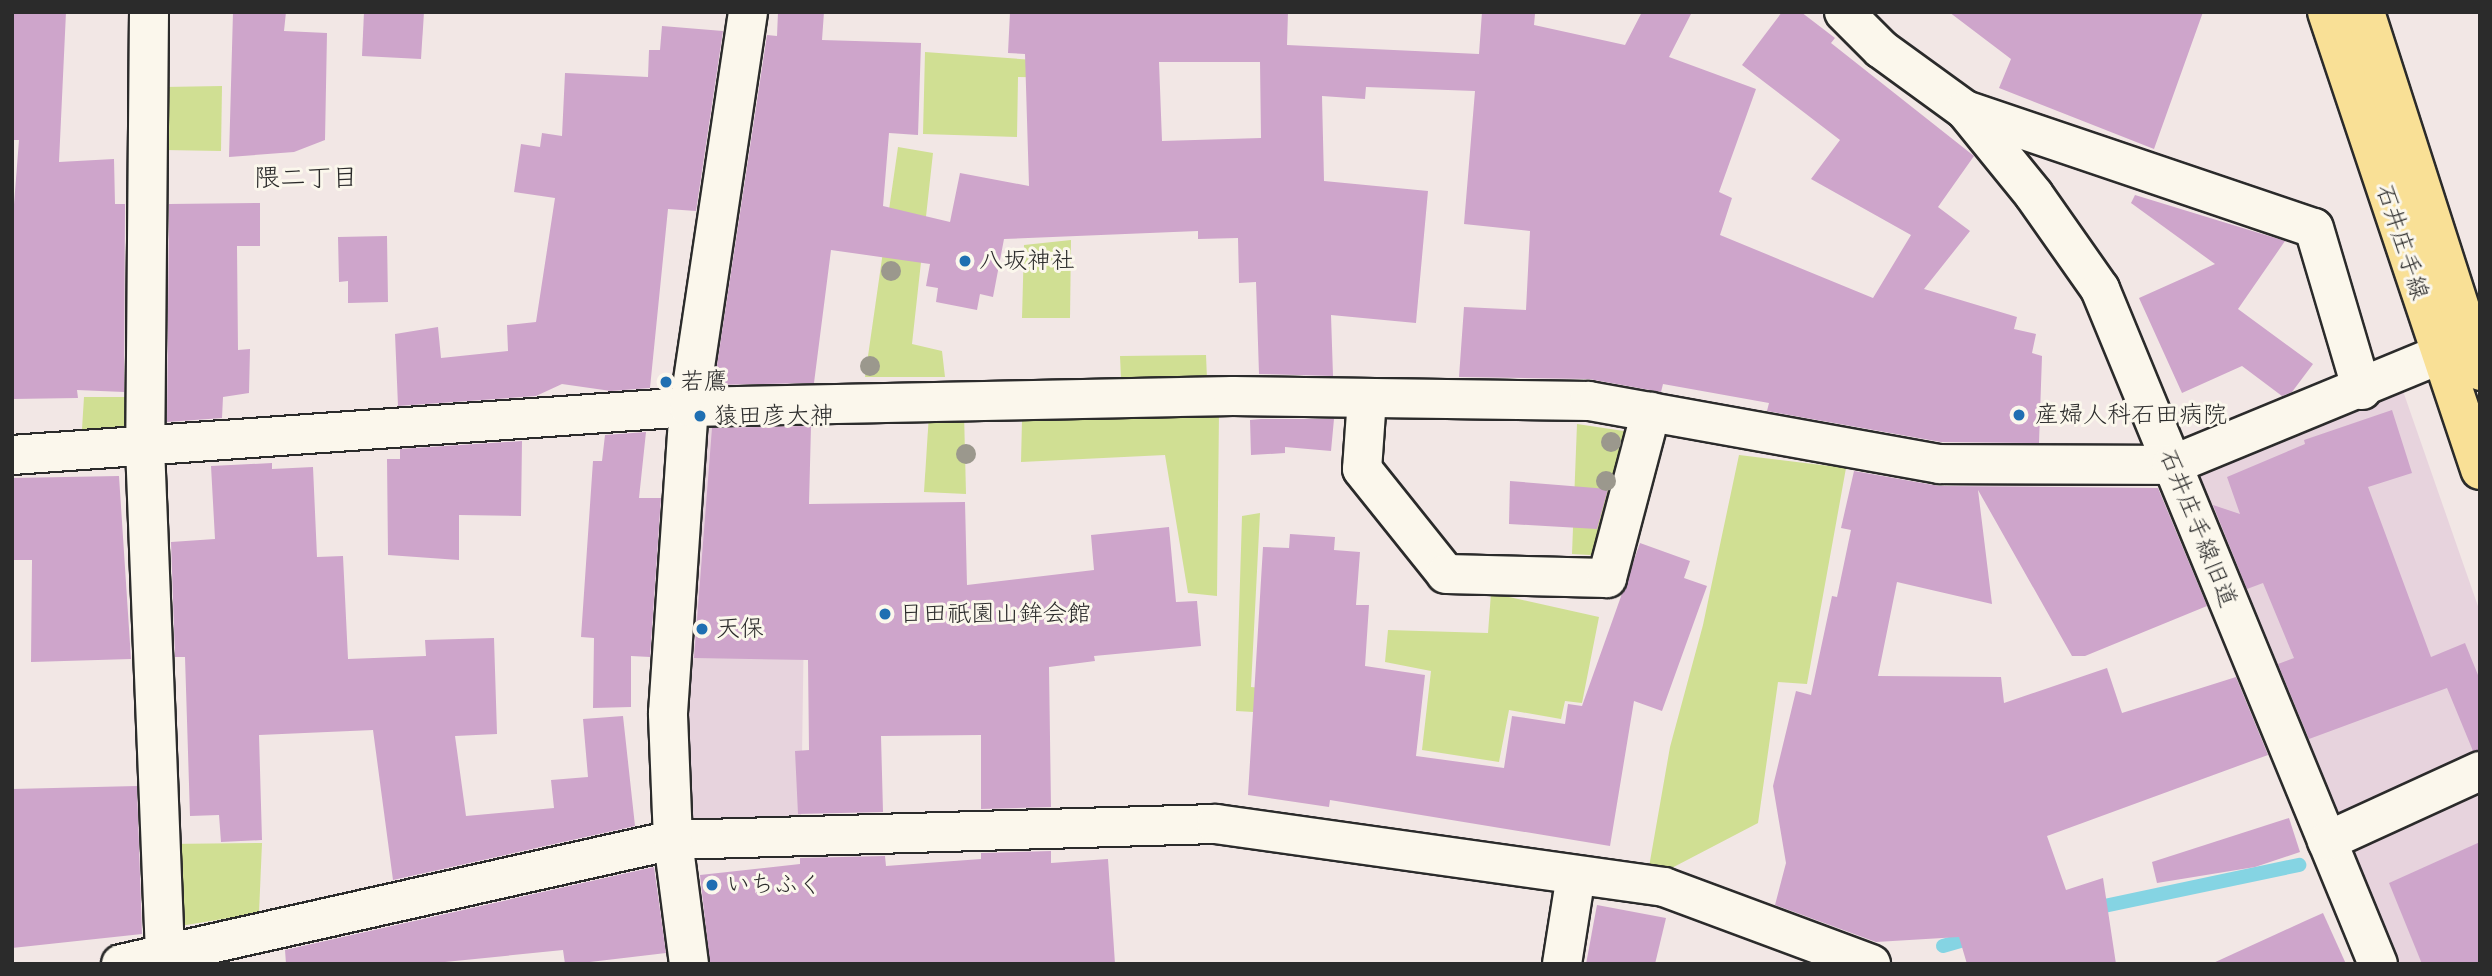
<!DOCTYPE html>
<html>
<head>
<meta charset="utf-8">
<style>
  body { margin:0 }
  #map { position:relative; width:2492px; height:976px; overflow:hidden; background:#f2e7e5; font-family:"Comic Neue","Klee One",sans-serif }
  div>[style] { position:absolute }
  .built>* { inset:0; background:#e7d3dd }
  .green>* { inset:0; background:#d0df93 }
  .stream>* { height:14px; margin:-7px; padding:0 7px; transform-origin:7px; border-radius:7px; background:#85d4e3 }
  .building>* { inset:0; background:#cea5cb }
  .roads { filter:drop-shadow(2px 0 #2b2b2b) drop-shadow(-2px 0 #2b2b2b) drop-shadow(0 2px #2b2b2b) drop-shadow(0 -2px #2b2b2b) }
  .minor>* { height:38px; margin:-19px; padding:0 19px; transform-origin:19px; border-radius:19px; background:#fbf7ec }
  .major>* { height:38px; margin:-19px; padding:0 19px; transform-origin:19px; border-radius:19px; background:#f9e096 }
  .trees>* { width:20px; height:20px; margin:-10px; border-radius:50%; background:#9b988d }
  .dots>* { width:19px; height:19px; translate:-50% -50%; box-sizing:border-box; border:4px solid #fbf7ec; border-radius:50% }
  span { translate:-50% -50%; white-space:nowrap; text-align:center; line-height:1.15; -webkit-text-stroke:6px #fbf7ec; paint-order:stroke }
  .street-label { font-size:24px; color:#2b2b2b }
  .poi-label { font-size:24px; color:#2b2b2b }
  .left { translate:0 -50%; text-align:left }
  .neighbourhood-label { font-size:26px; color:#2b2b2b }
  .frame { position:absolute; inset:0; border:14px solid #2b2b2b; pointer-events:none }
</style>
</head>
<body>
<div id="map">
  <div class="built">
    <div style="clip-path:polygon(2403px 391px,2480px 612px,2480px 964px,2393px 964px,2186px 476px)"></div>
    <div style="clip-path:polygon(695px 416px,807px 417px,801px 824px,677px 830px)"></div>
  </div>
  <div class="green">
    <div style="clip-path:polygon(925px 52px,1074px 63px,1074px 78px,1018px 77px,1017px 137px,923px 134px)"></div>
    <div style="clip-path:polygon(222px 86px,221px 151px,164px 150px,164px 87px)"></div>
    <div style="clip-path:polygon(898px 147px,933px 153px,912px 344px,942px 351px,945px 377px,865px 377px)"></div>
    <div style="clip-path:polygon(1071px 240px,1070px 318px,1022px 318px,1024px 245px)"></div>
    <div style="clip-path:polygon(1206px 355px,1207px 379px,1121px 378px,1120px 356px)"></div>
    <div style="clip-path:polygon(84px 397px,136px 397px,137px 442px,81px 445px)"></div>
    <div style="clip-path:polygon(964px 413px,966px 494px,924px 492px,929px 414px)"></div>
    <div style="clip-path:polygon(1219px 413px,1217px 596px,1188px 593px,1165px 455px,1021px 462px,1022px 420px)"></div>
    <div style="clip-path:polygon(1577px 424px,1637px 433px,1607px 556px,1572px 554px)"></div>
    <div style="clip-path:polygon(1739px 455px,1846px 468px,1807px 684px,1778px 682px,1758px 823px,1666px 871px,1649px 867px,1670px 747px,1703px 625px)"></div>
    <div style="clip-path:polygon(1260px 513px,1251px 687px,1273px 689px,1271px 713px,1236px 711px,1242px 516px)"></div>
    <div style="clip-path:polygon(1491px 593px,1599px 617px,1582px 703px,1565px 701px,1561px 719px,1509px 710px,1499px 762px,1422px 750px,1431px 671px,1385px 662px,1388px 630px,1488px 633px)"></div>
    <div style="clip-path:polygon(262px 843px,259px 913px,168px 928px,166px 844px)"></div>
  </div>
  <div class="stream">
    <div style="left:2090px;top:909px;width:214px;rotate:-11.9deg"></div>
    <div style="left:1943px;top:946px;width:37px;rotate:-16deg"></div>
  </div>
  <div class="building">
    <div style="clip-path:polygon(12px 12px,66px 12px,59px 162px,114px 159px,115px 204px,125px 204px,124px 392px,77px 390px,78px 398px,12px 399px,12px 230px,19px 140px,12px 140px)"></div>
    <div style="clip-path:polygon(233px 12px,286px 12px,284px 31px,327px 33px,325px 140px,294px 152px,229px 157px)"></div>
    <div style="clip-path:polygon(364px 12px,424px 12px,421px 59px,362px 56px)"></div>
    <div style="clip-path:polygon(evenodd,778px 12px,824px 12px,822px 40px,921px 43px,918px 135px,889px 133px,883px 206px,950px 222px,960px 173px,1029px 186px,1025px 54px,1008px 53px,1010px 12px,1288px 12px,1287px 45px,1479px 54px,1482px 12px,1535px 14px,1534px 25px,1625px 45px,1642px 12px,1692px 12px,1669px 57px,1756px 89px,1719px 192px,1732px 198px,1720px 235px,1873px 298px,1911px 235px,1811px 179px,1840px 140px,1742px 65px,1782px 12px,1801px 12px,1835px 38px,1831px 43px,1974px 156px,1938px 207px,1970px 231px,1924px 289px,2017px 317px,2014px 329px,2036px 334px,2032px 353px,2042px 356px,2039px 443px,1941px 442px,1767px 411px,1769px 403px,1663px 384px,1661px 392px,1589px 379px,1459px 377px,1464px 307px,1526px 310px,1530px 231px,1464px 224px,1475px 91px,1366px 87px,1365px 99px,1322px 96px,1324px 181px,1428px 191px,1416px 323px,1331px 315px,1333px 376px,1259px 374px,1256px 282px,1239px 283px,1238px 238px,1198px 239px,1198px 231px,1004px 239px,993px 297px,980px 294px,977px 310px,936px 302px,938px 288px,926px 286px,930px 264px,831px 250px,814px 383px,714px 385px,767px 35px,777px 36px,778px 12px,1159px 62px,1260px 62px,1261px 138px,1162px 141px,1159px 62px)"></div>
    <div style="clip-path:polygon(1949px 12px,2203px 12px,2154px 149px,1999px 88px,2011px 59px)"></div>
    <div style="clip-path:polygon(662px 26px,723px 31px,696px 211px,668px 209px,650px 388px,611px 391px,562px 384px,536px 396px,398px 406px,395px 334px,438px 327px,441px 358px,508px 351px,507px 325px,536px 322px,555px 198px,514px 192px,521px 144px,540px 147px,542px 133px,562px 136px,565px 73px,648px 77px,649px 50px,660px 50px)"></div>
    <div style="clip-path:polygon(2135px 195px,2285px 241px,2238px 309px,2313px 364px,2292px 392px,2282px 396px,2242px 366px,2182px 393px,2139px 298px,2215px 264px,2131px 203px)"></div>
    <div style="clip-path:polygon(260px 203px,260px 246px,237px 246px,238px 350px,250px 349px,249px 393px,223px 397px,222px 418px,167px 422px,169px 204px)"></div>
    <div style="clip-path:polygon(387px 236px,388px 302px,348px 303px,348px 281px,339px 282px,338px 237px)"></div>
    <div style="clip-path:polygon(2392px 410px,2412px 473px,2368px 487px,2431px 657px,2465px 643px,2480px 680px,2480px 750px,2473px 751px,2447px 688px,2309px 739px,2278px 664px,2294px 658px,2263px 583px,2247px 589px,2213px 505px,2240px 514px,2227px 477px,2305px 444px,2304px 440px)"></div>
    <div style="clip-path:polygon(1261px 419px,1334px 419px,1331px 451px,1285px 447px,1285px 453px,1251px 455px,1250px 420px)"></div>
    <div style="clip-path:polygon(811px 426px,809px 504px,965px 502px,967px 585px,1094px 570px,1091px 535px,1169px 527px,1176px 602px,1197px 601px,1201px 646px,1094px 656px,1095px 661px,1049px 667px,1051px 807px,981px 809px,981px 735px,881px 736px,883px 812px,798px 814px,795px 751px,809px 750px,808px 660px,694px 658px,712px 428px)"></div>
    <div style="clip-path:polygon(646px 432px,639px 498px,661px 498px,650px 657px,631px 656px,631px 707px,593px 708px,594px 638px,581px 637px,593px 461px,602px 461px,605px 435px)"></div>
    <div style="clip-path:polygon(522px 441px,521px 516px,459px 515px,459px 560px,388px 555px,387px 459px,400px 459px,400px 449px)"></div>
    <div style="clip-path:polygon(272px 463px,272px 469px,313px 467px,317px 557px,343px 556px,348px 659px,426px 656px,425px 640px,494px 638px,497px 734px,455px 736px,466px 816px,554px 808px,551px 780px,588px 777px,583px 719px,623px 716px,635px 826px,393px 880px,373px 730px,259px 735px,262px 840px,221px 842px,219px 815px,190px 816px,185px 657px,175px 657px,171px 542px,215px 539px,211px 466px)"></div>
    <div style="clip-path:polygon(1854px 471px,1939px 486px,2158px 488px,2207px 606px,2085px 656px,2072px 656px,1978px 490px,1992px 604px,1897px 582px,1878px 676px,2001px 677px,2004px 703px,2107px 668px,2122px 713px,2236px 677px,2268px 755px,2047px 836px,2066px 890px,2103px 878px,2116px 964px,1967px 964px,1959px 937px,1876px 942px,1775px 905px,1786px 863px,1773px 786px,1796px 691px,1811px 695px,1832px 596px,1837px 597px,1851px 530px,1841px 528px)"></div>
    <div style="clip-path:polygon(119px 476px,131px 659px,31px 662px,32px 560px,12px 560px,12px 478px)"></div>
    <div style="clip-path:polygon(1510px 481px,1608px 489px,1597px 529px,1509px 524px)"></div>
    <div style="clip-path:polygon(1290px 534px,1335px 537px,1334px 550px,1360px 552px,1356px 605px,1369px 605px,1365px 666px,1425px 675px,1416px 756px,1504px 768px,1512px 716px,1565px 724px,1568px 704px,1582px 706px,1640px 543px,1690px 561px,1684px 578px,1707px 586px,1662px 711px,1634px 701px,1610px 846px,1330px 800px,1329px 807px,1248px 795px,1263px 547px,1289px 548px)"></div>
    <div style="clip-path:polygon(137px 786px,142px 934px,12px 948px,12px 789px)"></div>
    <div style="clip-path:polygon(2289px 818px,2300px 852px,2255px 867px,2157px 883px,2152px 862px)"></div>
    <div style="clip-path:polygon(2480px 842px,2480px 964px,2422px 964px,2389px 883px)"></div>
    <div style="clip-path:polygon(1051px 851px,1051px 863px,1108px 859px,1115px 964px,710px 964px,700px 875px,800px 864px,800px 858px,885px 856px,886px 866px,981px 859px,981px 853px)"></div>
    <div style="clip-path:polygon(654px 867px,666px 953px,573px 964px,565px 964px,563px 950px,425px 964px,286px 964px,285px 950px)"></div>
    <div style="clip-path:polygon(1597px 905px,1666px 918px,1655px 964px,1586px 964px)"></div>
    <div style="clip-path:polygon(2323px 913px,2346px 964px,2211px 964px,2305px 921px)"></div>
  </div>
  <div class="roads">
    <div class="minor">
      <div style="left:149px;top:12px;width:435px;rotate:90.5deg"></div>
      <div style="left:145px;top:447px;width:506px;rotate:87.74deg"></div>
      <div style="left:1844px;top:12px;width:52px;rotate:45deg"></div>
      <div style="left:1881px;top:49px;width:104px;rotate:36deg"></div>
      <div style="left:1965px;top:110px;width:109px;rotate:50.9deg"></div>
      <div style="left:2034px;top:195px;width:115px;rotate:54.9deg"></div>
      <div style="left:2100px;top:289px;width:730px;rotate:67.62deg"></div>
      <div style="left:1965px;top:110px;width:368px;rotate:18.7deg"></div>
      <div style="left:2314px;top:228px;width:169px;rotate:73.5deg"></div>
      <div style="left:1367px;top:398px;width:71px;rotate:94deg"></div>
      <div style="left:1362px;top:469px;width:134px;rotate:51.3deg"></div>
      <div style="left:1446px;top:574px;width:161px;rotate:1.4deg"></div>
      <div style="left:1607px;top:578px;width:172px;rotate:-75.2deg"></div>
      <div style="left:12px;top:455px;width:679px;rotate:-4.06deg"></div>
      <div style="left:689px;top:407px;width:544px;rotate:-1.16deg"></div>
      <div style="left:1233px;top:396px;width:356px;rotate:0.8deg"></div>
      <div style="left:1589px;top:401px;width:356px;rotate:10.2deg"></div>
      <div style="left:1939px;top:464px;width:233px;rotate:0.2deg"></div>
      <div style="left:2172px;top:465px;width:323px;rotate:-22.4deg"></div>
      <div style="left:2327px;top:841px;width:168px;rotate:-24.6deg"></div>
      <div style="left:121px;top:964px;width:566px;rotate:-12.66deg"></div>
      <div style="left:673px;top:840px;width:543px;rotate:-1.69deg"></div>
      <div style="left:1216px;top:824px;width:452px;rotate:8deg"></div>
      <div style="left:1664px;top:887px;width:221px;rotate:20.4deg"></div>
      <div style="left:689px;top:964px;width:125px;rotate:-97.4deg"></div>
      <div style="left:673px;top:840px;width:127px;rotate:-92.3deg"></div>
      <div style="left:668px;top:713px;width:307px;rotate:-86.1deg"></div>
      <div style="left:689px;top:407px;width:399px;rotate:-81.5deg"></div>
      <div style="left:1562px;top:964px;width:90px;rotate:-81.1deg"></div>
    </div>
    <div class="major">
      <div style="left:2327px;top:12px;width:483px;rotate:71.5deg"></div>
      <div style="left:2365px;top:12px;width:377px;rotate:72.2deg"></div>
    </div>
  </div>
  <div class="trees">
    <div style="left:891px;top:271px"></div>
    <div style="left:870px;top:366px"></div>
    <div style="left:1611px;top:442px"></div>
    <div style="left:966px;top:454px"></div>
    <div style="left:1606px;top:481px"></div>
  </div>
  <div class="dots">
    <div style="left:965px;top:261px;background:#1f6fb2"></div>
    <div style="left:666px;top:382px;background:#1f6fb2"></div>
    <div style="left:2019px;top:415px;background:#1f6fb2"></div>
    <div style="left:700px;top:416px;background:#1f6fb2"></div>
    <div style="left:885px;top:614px;background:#1f6fb2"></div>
    <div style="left:702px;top:629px;background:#1f6fb2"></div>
    <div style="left:712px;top:885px;background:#1f6fb2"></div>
  </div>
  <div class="street-label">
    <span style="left:2402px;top:242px;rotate:72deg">石井庄手線</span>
    <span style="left:2198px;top:528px;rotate:68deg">石井庄手線旧道</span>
  </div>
  <div class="poi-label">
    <span class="left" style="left:979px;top:261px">八坂神社</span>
    <span class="left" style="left:680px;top:382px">若鷹</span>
    <span class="left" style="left:2035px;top:415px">産婦人科石田病院</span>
    <span class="left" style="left:714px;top:416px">猿田彦大神</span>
    <span class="left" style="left:899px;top:614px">日田祇園山鉾会館</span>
    <span class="left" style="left:716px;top:629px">天保</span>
    <span class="left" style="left:726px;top:885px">いちふく</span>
  </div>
  <div class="neighbourhood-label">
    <span style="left:306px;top:179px">隈二丁目</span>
  </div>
  <div class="frame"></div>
</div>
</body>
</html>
